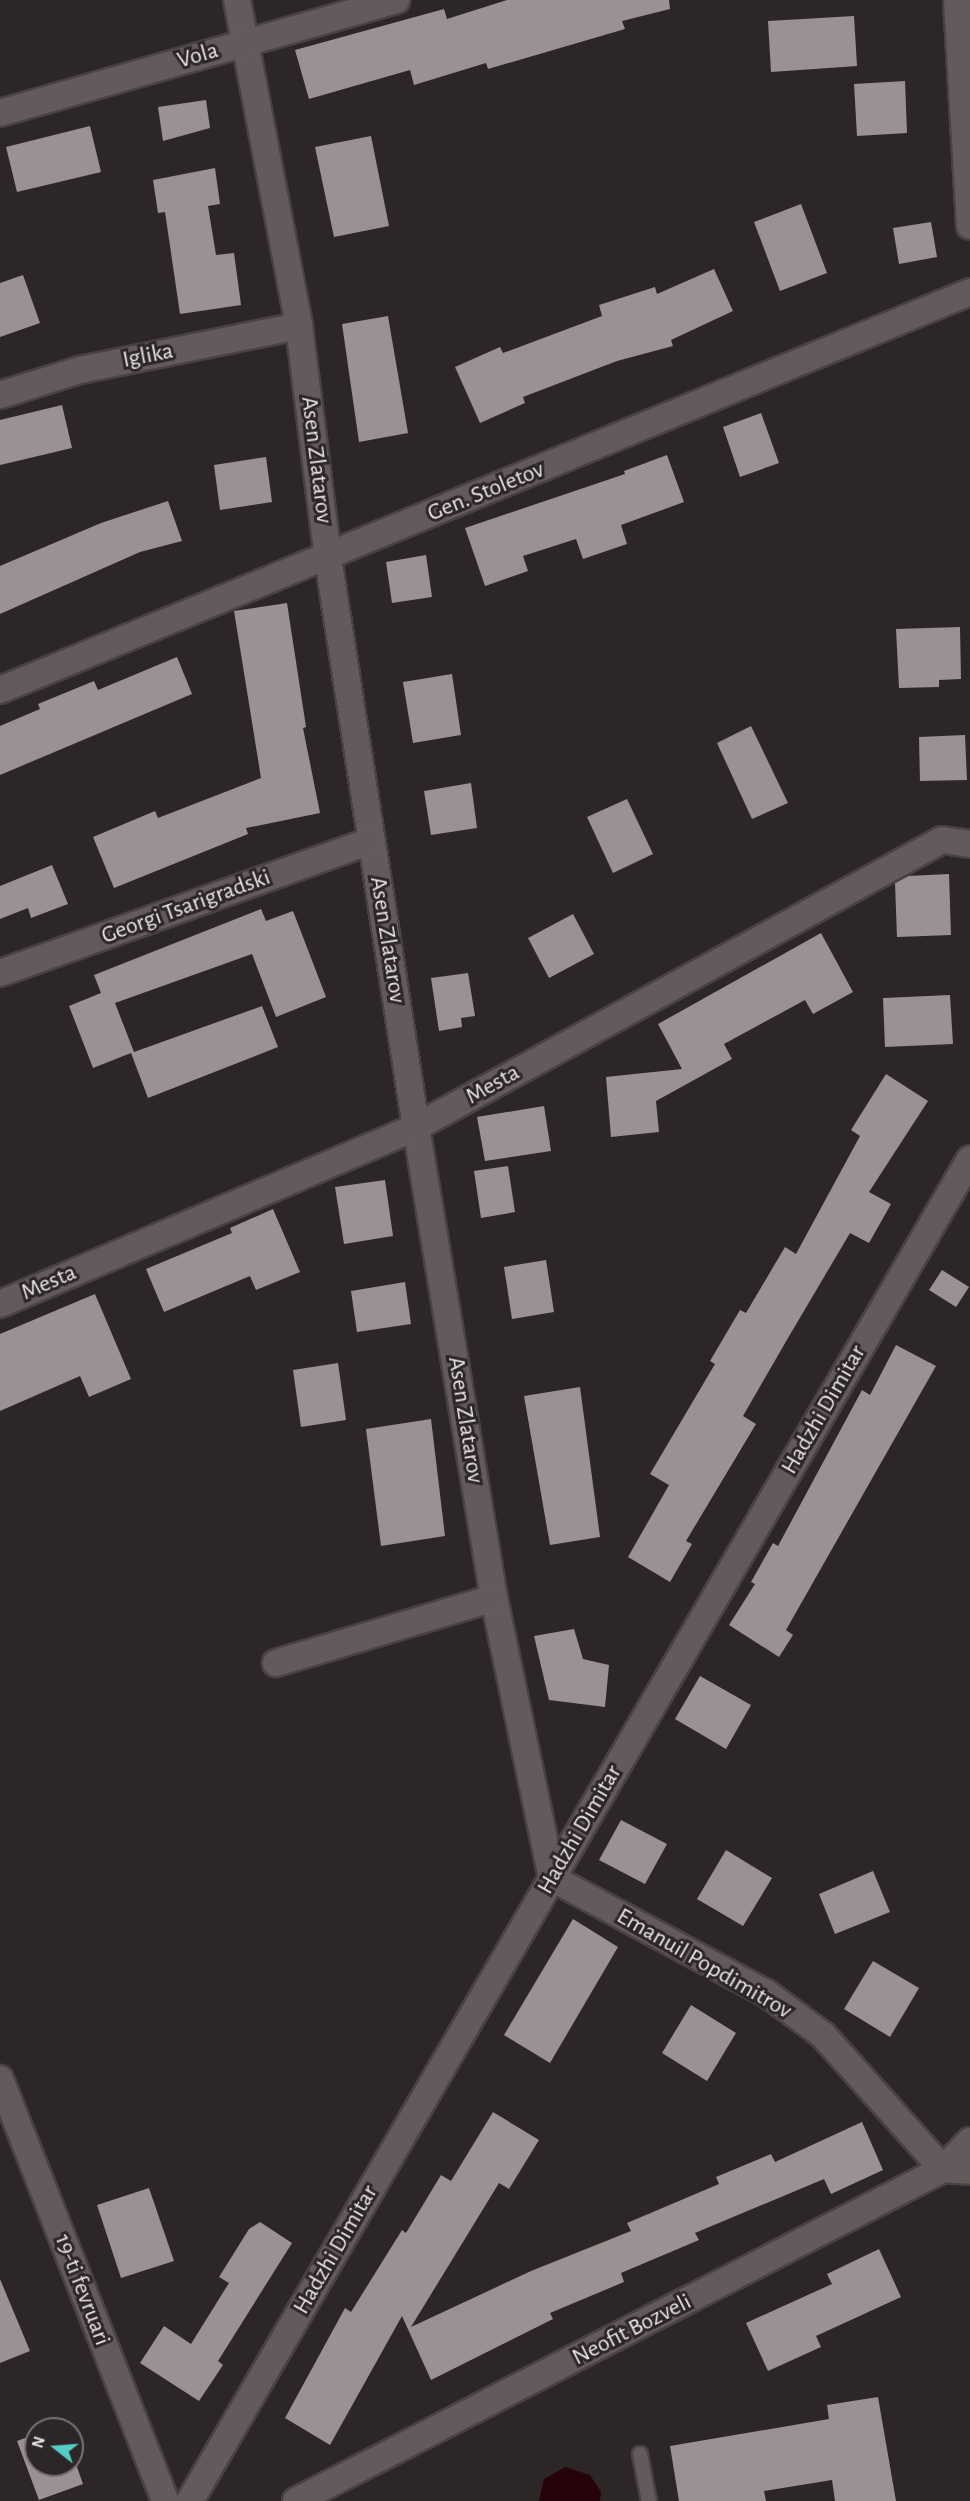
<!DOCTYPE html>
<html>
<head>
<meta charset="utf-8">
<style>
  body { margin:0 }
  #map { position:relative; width:970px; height:2501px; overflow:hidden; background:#2d2627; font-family:"Alegreya Sans",sans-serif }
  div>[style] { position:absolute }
  .water>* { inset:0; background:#26030b }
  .building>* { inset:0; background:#9b9192 }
  .roads { filter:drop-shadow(2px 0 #494243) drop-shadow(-2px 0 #494243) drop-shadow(0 2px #494243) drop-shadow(0 -2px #494243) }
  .service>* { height:14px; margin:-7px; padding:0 7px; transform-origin:7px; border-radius:7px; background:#645a5b }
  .minor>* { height:26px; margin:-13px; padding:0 13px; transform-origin:13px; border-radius:13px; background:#645a5b }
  span { translate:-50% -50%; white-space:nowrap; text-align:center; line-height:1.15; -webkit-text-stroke:6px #2d2627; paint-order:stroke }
  .street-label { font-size:24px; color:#ebe5e6 }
  .north { position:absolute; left:24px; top:2417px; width:60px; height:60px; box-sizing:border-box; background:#2d2627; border:2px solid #797273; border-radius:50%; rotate:287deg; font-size:16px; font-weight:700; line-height:24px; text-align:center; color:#ebe5e6 }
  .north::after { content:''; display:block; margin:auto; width:21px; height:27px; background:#54cdc6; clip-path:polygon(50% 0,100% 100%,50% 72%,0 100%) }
</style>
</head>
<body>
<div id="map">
  <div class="water">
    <div style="clip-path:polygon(565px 2467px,590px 2475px,601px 2492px,600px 2501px,539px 2501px,544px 2479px)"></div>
  </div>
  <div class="building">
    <div style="clip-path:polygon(507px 0,669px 0,670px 9px,622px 21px,625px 29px,488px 69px,486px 63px,414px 85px,410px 70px,309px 99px,295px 50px,444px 9px,447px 19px)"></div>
    <div style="clip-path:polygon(854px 16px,857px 66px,771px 72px,768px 21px)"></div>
    <div style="clip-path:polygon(905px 81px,907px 133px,857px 136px,854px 84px)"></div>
    <div style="clip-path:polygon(206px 100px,210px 128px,163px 141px,158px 107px)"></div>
    <div style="clip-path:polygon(90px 126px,101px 172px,17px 192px,6px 147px)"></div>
    <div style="clip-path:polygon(371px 136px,389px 226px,334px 237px,315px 147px)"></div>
    <div style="clip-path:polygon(215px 168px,220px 204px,208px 206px,216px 255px,234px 253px,241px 305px,180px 314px,165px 212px,158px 213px,153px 180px)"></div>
    <div style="clip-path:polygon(801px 204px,827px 273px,780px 291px,754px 222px)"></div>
    <div style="clip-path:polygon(931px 222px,937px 257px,899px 264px,893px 228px)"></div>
    <div style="clip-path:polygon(714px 269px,733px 311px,671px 340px,673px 346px,617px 361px,523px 397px,525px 403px,480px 423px,455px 367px,500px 347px,503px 353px,602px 316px,599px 305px,655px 287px,657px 294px)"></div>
    <div style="clip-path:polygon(23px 275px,40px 323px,0 337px,0 283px)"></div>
    <div style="clip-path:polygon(388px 316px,408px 433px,359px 442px,342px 324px)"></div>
    <div style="clip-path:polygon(62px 405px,72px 448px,0 465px,0 420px)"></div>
    <div style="clip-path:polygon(761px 413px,779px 463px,740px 477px,723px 427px)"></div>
    <div style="clip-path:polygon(667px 455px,684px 502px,621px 525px,627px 544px,583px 559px,576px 539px,523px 556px,528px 571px,485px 586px,465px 528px,625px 474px,624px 471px)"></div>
    <div style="clip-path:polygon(266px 457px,272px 502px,220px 510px,214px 465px)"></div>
    <div style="clip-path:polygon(168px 501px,182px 541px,140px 552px,0 614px,0 566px,101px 523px)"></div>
    <div style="clip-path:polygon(426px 555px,432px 597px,392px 603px,386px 562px)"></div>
    <div style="clip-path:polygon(287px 603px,306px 727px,303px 728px,320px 813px,246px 828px,248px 834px,114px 888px,93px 837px,155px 811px,158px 818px,261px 778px,234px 611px)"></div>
    <div style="clip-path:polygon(960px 627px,961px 679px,939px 680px,939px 687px,899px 688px,896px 629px)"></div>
    <div style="clip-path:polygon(177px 657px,192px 694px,0 775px,0 726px,40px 709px,38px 704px,94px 681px,98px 690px)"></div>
    <div style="clip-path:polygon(452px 674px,461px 735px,413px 743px,403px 682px)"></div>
    <div style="clip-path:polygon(751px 726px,788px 803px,752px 819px,717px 743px)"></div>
    <div style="clip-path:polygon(965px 735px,967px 780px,920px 781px,919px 737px)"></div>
    <div style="clip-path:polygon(471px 783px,477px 828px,431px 835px,424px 791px)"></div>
    <div style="clip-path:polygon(627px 799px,653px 854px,613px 873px,587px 817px)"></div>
    <div style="clip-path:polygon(52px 865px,68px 904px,31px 918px,28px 908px,0 919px,0 886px)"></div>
    <div style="clip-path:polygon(949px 874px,951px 935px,897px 937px,895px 883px,908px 876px)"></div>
    <div style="clip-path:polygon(261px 909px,266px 921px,293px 911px,326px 997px,276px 1017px,252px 954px,115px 1003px,134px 1052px,262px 1006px,278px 1047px,148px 1098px,131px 1053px,93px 1068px,69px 1006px,101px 993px,94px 975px)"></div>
    <div style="clip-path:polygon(573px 914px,594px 954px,549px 978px,528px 938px)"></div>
    <div style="clip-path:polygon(821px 933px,853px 992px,813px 1014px,805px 1000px,724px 1044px,732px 1059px,656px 1101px,659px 1132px,611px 1137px,606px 1077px,682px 1069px,658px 1024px)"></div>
    <div style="clip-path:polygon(468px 973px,475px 1016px,461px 1018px,462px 1027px,439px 1031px,431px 978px)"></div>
    <div style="clip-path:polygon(950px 995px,953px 1044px,885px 1047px,883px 998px)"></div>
    <div style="clip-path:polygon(886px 1074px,928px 1101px,869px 1192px,891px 1204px,869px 1243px,850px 1233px,788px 1338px,743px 1416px,756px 1424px,686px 1541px,692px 1544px,670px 1582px,628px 1557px,669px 1485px,650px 1474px,715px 1364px,710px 1361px,740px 1310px,746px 1313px,785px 1247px,796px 1254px,860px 1136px,851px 1130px)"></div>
    <div style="clip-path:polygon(544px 1106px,551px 1151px,485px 1161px,477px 1117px)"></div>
    <div style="clip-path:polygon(508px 1166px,515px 1212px,481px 1218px,474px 1171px)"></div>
    <div style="clip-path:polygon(385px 1180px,393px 1236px,344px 1244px,335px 1187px)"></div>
    <div style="clip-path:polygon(273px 1209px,300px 1272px,256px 1290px,250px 1276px,164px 1312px,146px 1269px,232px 1233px,230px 1228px)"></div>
    <div style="clip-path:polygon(546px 1260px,554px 1312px,512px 1319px,504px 1267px)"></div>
    <div style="clip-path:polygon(942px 1270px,969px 1287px,956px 1307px,929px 1290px)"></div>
    <div style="clip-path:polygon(405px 1282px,411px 1324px,357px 1332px,351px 1291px)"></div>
    <div style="clip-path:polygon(95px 1294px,131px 1379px,89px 1397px,80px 1376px,0 1411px,0 1334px)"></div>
    <div style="clip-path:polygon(896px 1345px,936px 1366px,786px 1630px,793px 1635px,779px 1657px,729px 1625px,755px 1584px,751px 1582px,773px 1543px,778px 1546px,862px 1390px,870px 1395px)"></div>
    <div style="clip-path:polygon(338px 1363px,346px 1420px,301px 1427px,293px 1370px)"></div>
    <div style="clip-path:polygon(580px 1387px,600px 1537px,550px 1545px,524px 1396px)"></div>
    <div style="clip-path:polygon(431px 1419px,445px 1536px,381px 1546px,366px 1429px)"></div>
    <div style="clip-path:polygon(574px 1629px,583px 1659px,609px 1665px,605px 1707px,549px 1700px,534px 1636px)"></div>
    <div style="clip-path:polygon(700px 1676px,751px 1705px,726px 1749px,675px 1719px)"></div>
    <div style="clip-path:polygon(621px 1820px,667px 1844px,645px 1884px,599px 1860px)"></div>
    <div style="clip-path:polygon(726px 1850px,772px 1878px,743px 1926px,697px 1899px)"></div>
    <div style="clip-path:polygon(873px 1871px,890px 1912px,835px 1934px,819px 1894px)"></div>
    <div style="clip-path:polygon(573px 1919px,618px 1947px,550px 2063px,504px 2035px)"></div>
    <div style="clip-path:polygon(873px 1961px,919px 1988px,890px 2037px,844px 2009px)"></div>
    <div style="clip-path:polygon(691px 2005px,736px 2033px,707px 2081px,662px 2053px)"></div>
    <div style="clip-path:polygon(493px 2112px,539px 2140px,509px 2189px,499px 2183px,411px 2327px,531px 2271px,631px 2231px,627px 2223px,719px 2184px,716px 2177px,771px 2154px,775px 2162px,862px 2122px,883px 2170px,831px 2194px,824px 2179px,695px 2233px,699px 2240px,621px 2273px,624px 2282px,550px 2313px,553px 2319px,431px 2380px,402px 2316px,330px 2445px,285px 2418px,345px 2308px,351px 2312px,402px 2230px,406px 2233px,441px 2175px,451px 2181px)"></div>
    <div style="clip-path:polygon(149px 2188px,174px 2261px,121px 2278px,97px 2205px)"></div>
    <div style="clip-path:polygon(260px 2222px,292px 2243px,218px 2361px,223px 2365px,199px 2401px,140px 2363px,164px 2326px,191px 2344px,229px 2283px,219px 2277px,249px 2229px)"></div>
    <div style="clip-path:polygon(879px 2249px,901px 2297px,816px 2336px,821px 2347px,768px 2371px,746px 2323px,832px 2284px,827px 2274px)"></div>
    <div style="clip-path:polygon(0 2279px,30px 2351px,0 2363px)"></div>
    <div style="clip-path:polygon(878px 2397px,896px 2501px,835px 2501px,832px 2480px,764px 2491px,766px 2501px,679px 2501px,670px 2446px,829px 2419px,827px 2405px)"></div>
    <div style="clip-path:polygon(36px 2434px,36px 2465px,72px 2465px,72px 2453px,83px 2484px,39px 2500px,17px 2441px)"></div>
  </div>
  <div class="roads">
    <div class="service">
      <div style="left:640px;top:2454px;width:48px;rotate:79.2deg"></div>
    </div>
    <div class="minor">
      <div style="left:237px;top:0;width:332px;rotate:79.2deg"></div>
      <div style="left:299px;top:326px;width:234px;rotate:82.9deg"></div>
      <div style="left:328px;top:558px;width:576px;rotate:81.21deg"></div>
      <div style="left:416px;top:1127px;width:477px;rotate:80.6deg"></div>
      <div style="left:494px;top:1598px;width:286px;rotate:78.3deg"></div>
      <div style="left:552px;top:1878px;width:243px;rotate:28.3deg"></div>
      <div style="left:766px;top:1993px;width:71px;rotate:36.4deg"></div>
      <div style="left:823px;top:2035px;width:180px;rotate:48.2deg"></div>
      <div style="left:943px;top:2169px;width:39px;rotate:-46deg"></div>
      <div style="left:957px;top:0;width:226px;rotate:86.7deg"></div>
      <div style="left:0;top:113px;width:412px;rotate:-15.9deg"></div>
      <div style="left:0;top:395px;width:84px;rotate:-17.4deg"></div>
      <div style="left:80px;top:370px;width:223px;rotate:-11.4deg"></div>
      <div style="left:0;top:690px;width:1048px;rotate:-22.31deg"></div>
      <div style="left:0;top:973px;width:394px;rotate:-19.6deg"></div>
      <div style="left:0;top:1304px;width:452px;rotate:-23deg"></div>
      <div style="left:416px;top:1127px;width:599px;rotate:-28.62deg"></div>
      <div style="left:942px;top:840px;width:28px;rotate:8deg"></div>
      <div style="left:276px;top:1663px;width:227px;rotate:-16.6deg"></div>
      <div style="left:0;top:2079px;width:453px;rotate:68.6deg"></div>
      <div style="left:190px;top:2501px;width:1552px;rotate:-59.83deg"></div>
      <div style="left:296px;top:2501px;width:727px;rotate:-27.16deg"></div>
      <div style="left:943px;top:2169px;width:27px;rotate:4deg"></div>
    </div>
  </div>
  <div class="street-label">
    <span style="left:198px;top:56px;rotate:-16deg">Vola</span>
    <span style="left:148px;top:356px;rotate:-11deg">Iglika</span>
    <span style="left:316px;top:460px;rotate:83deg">Asen Zlatarov</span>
    <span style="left:486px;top:492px;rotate:-22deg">Gen. Stoletov</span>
    <span style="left:186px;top:907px;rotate:-20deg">Georgi Tsarigradski</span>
    <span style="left:387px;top:940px;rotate:81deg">Asen Zlatarov</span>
    <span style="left:493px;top:1085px;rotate:-29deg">Mesta</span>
    <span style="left:49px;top:1283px;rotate:-23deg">Mesta</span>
    <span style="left:824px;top:1410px;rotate:-60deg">Hadzhi Dimitar</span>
    <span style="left:465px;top:1420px;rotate:81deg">Asen Zlatarov</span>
    <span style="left:580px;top:1830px;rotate:-60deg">Hadzhi Dimitar</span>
    <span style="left:704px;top:1964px;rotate:30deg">Emanuil Popdimitrov</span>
    <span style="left:336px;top:2250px;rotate:-60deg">Hadzhi Dimitar</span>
    <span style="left:82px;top:2290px;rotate:69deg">19-ti fevruari</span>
    <span style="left:632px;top:2330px;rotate:-27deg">Neofit Bozveli</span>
  </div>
  <div class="north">N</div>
</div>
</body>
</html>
